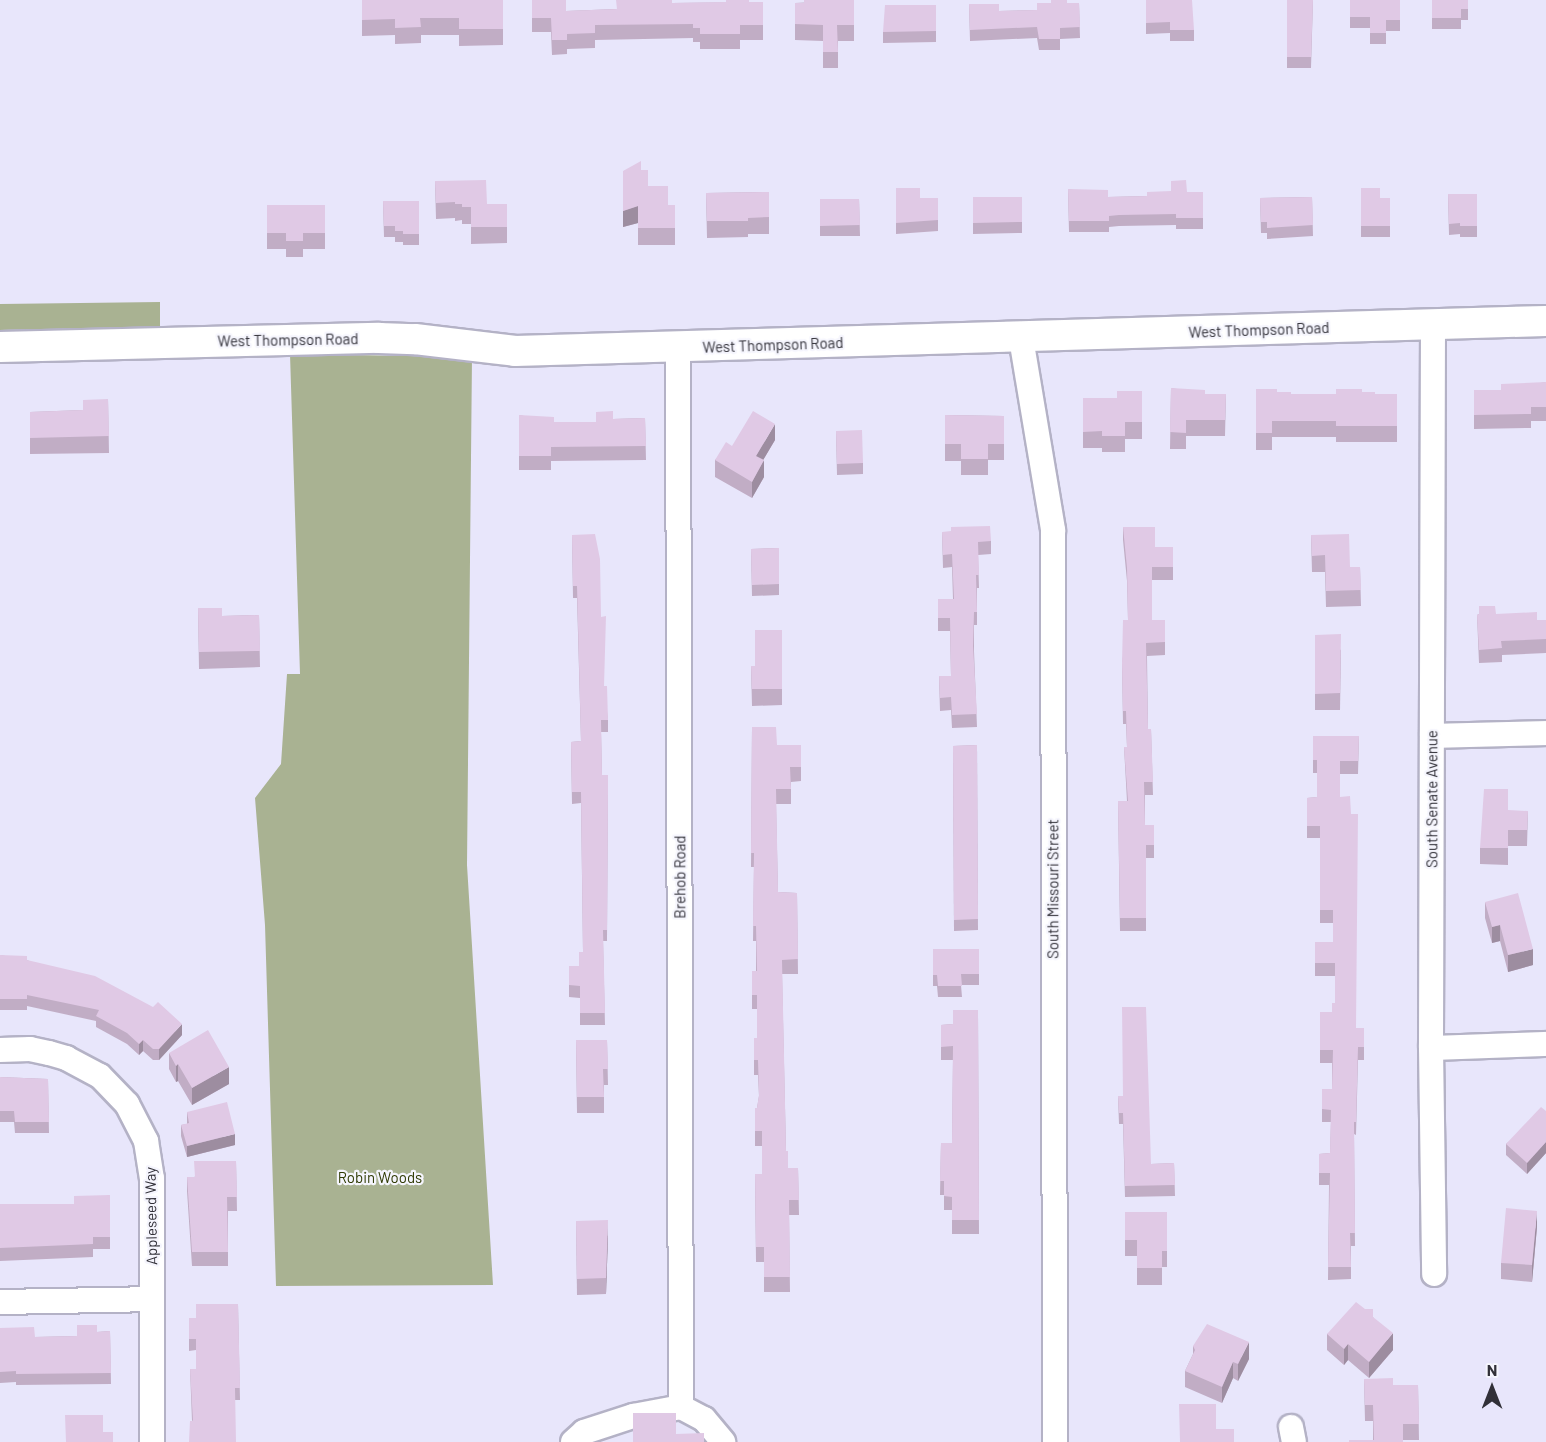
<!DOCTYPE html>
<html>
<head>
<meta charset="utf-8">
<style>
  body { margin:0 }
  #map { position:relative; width:1546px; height:1442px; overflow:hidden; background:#e8e6fb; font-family:Barlow,sans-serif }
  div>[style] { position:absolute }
  .forest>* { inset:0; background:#a9b292 }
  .roads { filter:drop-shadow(2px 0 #b4b2c6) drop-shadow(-2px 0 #b4b2c6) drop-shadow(0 2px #b4b2c6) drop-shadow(0 -2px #b4b2c6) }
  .minor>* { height:24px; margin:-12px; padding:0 12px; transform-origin:12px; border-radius:12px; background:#fff }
  .major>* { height:30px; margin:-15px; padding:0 15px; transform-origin:15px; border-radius:15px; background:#fff }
  .wall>* { inset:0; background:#c1adc5 }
  .shaded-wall>* { inset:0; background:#9d8da0 }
  .building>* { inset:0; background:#e0c9e5 }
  span { translate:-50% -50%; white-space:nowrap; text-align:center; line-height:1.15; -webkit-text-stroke:4.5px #f5f5fd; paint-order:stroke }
  .street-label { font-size:15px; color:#313038 }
  .park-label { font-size:15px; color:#303b04 }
  .north { position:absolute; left:1462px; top:1358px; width:60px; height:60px; -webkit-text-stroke:4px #f5f5fd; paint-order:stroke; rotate:0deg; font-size:16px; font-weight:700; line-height:24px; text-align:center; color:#313038 }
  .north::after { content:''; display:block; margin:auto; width:21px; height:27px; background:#313038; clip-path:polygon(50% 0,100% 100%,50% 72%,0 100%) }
</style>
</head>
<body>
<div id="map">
  <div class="forest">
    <div style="clip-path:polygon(160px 302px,160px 327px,0 330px,0 304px)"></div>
    <div style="clip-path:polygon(290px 354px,472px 357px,467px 865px,493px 1285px,276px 1286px,265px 925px,255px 798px,281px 764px,287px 674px,300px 674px)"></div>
  </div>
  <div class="roads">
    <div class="minor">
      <div style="left:1433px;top:325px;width:723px;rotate:90.16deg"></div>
      <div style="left:1431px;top:1048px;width:226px;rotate:89.2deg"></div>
      <div style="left:1021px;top:338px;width:195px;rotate:80.5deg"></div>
      <div style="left:1053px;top:530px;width:912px;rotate:89.87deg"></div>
      <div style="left:678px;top:347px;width:1060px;rotate:89.84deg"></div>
      <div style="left:1432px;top:736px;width:114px;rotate:-1.5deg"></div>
      <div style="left:1431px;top:1048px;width:115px;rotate:-2deg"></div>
      <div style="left:0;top:1050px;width:30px;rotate:-2deg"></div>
      <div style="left:30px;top:1049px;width:19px;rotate:12deg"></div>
      <div style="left:49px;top:1053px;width:18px;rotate:16deg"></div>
      <div style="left:66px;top:1058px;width:38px;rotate:28deg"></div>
      <div style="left:100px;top:1076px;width:39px;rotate:46deg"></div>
      <div style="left:127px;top:1104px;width:42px;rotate:62.8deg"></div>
      <div style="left:146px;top:1141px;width:37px;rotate:81deg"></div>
      <div style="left:152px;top:1178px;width:264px;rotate:90deg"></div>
      <div style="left:0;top:1302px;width:152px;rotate:-1.1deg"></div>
      <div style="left:1291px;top:1427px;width:15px;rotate:79deg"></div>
      <div style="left:573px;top:1442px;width:15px;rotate:-42deg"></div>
      <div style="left:584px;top:1432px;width:52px;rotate:-18.1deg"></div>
      <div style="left:633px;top:1416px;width:49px;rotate:-10.6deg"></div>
      <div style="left:681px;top:1407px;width:26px;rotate:28deg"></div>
      <div style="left:704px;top:1419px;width:30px;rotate:50deg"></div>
    </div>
    <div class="major">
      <div style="left:0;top:347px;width:379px;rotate:-1.4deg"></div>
      <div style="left:379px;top:338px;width:36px;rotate:2deg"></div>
      <div style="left:415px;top:339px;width:101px;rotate:6.8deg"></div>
      <div style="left:515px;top:351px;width:1031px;rotate:-1.67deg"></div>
    </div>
  </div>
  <div class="wall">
    <div style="clip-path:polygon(362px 0,503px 0,503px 45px,459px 46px,459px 35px,421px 35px,421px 43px,395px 44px,395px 35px,362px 36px)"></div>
    <div style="clip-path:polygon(532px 0,566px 11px,616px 9px,672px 3px,763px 2px,763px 40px,740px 40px,740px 49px,700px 49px,700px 42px,693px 42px,693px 38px,595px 40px,595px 48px,567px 49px,567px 54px,552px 55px,551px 32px,532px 32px)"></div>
    <div style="clip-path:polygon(854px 0,854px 41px,838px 41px,838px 68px,823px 68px,823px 41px,795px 40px,795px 3px)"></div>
    <div style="clip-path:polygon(1146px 0,1194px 30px,1194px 41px,1170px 41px,1170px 33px,1146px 34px)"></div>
    <div style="clip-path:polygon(1287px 0,1313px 0,1311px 68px,1287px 68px)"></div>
    <div style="clip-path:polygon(1350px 0,1400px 0,1400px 31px,1386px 31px,1386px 44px,1370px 44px,1370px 28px,1350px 28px)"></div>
    <div style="clip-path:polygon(1432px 0,1468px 0,1468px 20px,1461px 20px,1461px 29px,1432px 29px)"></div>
    <div style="clip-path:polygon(1067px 3px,1079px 3px,1080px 38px,1060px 39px,1060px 50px,1039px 50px,1037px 38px,970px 41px,969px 4px,999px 11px,1037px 10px)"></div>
    <div style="clip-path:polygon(936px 5px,936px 42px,883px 43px,883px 32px)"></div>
    <div style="clip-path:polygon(641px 170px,648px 186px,668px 205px,675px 205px,675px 245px,638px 245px,638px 223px,623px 227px,623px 171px)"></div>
    <div style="clip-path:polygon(435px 181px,487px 204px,507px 204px,507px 243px,471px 244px,471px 224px,462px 224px,462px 220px,455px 221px,455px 218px,436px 219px)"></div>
    <div style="clip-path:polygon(896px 188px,920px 198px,938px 198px,938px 231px,896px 234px)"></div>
    <div style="clip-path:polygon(1361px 188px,1380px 198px,1390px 198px,1390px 237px,1361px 237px)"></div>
    <div style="clip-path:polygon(1068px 189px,1108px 197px,1147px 196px,1187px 192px,1203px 192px,1203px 229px,1176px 229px,1176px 225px,1119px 226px,1109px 227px,1109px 232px,1069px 232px)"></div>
    <div style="clip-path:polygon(769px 192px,769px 234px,748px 234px,748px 237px,707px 238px,706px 193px)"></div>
    <div style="clip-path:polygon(1448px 194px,1477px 194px,1477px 237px,1460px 237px,1460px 234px,1449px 235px)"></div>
    <div style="clip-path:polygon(973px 197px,1022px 197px,1022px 233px,973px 234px)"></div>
    <div style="clip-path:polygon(1312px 197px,1313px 236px,1267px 239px,1267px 233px,1261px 233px,1260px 198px)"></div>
    <div style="clip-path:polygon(820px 199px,859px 199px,860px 236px,820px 236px)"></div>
    <div style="clip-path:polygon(383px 201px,419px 201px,419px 245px,403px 245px,403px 242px,395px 242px,395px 237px,384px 237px)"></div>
    <div style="clip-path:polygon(267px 205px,325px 205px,325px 249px,303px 249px,303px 257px,286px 257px,286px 249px,267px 249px)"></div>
    <div style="clip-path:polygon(1546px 382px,1546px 421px,1531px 421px,1531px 428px,1474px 429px,1474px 390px,1501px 390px)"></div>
    <div style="clip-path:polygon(1171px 388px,1205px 394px,1226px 394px,1225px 436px,1186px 436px,1186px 449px,1170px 449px)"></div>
    <div style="clip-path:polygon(1256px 389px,1291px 394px,1336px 394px,1362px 392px,1375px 394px,1397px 394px,1397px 442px,1336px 442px,1336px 437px,1272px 437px,1272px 450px,1256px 450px)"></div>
    <div style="clip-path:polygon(1142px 391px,1142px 439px,1125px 439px,1125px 452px,1102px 452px,1102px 448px,1083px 448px,1083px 398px,1117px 398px)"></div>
    <div style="clip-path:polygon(108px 399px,109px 453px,30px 454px,30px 412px,83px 410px)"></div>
    <div style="clip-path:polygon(519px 415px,554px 422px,596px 422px,613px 419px,645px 418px,646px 460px,551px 461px,551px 470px,519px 470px)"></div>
    <div style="clip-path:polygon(945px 415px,1004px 416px,1004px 460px,988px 460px,988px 475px,961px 475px,961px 461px,945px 461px)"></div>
    <div style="clip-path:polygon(836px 431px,863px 463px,863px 474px,837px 475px)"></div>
    <div style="clip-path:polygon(775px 440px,763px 460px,764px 477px,752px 498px,715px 477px,715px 460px,732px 446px)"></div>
    <div style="clip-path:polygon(1123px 527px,1155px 547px,1173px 547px,1173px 580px,1152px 580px,1152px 620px,1165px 620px,1165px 655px,1147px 656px,1148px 729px,1151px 729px,1153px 795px,1145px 795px,1145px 825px,1154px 825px,1154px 858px,1146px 858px,1146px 931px,1120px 931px,1118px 801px,1127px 801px,1124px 747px,1127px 747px,1126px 724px,1123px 724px,1122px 663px,1128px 620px,1127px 581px,1123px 540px)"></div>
    <div style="clip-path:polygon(942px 532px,991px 541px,991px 554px,978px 555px,979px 588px,977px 588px,977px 625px,974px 625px,974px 651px,977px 727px,952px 728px,951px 710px,940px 711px,939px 676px,951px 676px,950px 631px,938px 631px,938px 599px,953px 599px,952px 567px,943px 568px)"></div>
    <div style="clip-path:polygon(572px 535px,601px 617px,604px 686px,608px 720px,608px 732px,601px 732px,602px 775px,608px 775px,607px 941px,603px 941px,605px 1025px,580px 1025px,580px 998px,569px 997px,569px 966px,579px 966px,583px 952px,581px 803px,572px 804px,571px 742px,581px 741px,577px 598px,573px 598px)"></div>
    <div style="clip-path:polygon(1311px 535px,1350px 567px,1360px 567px,1361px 606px,1326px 607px,1325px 572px,1312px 572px)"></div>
    <div style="clip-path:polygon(779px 548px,779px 595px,752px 596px,751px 549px)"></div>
    <div style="clip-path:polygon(1479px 606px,1496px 614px,1537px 620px,1546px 620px,1546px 653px,1502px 655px,1502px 662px,1479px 663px,1477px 615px,1479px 614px)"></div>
    <div style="clip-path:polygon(198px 608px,222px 616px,259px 615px,260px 667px,199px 669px)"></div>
    <div style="clip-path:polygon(782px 630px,782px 705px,752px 706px,751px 666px,755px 666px)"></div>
    <div style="clip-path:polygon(1315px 635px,1341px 650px,1340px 710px,1315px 710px)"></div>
    <div style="clip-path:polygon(752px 727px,777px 745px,801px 745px,801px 781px,791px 782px,791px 804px,776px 804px,778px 892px,797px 893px,798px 974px,782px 974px,786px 1151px,788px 1168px,798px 1168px,799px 1215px,789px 1215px,790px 1292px,764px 1292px,764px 1262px,756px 1262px,755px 1174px,762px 1174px,762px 1146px,755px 1146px,755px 1108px,757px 1108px,759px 1096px,758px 1075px,754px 1075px,754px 1038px,757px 1038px,757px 1009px,752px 1009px,752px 971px,756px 971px,756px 941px,753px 941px,754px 867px,751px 867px)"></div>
    <div style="clip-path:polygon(1313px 736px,1359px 736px,1358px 774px,1340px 774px,1340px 797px,1356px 1028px,1364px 1028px,1364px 1060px,1358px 1060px,1356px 1135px,1354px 1134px,1355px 1246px,1351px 1246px,1351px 1279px,1328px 1280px,1329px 1185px,1319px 1185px,1319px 1154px,1330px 1153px,1331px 1122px,1322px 1122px,1322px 1089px,1332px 1089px,1332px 1063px,1320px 1063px,1320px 1012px,1332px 1012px,1335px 1003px,1335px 976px,1315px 976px,1315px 942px,1333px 942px,1333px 923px,1320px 923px,1320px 838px,1307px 838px,1307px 798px,1317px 797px,1317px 773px,1313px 773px)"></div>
    <div style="clip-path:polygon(977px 745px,978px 930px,954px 931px,953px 746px)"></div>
    <div style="clip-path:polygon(1528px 811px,1527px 846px,1508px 846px,1508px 865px,1480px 864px,1480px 848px)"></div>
    <div style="clip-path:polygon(1485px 902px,1533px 965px,1508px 972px,1500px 941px,1492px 943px,1485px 918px)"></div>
    <div style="clip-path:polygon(933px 949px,979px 949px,979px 985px,961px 985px,962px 997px,938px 997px,937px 986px,933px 986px)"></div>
    <div style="clip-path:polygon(0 955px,27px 960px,182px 1035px,159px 1060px,153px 1060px,143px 1051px,139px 1055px,127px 1044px,96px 1027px,96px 1021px,27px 1006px,27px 1010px,0 1010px)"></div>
    <div style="clip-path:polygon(978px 1010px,979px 1234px,952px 1234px,952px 1210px,944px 1210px,944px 1195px,940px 1195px,941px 1143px,952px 1143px,953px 1060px,941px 1060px,941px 1025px,953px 1024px)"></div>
    <div style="clip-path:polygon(576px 1040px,607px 1040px,608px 1085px,604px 1085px,604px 1113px,577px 1113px)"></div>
    <div style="clip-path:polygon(169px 1053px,229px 1084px,192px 1105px,178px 1081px,176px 1082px,169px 1069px)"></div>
    <div style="clip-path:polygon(0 1077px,48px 1079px,49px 1133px,15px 1133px,14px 1122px,0 1122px)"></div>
    <div style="clip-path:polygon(1118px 1096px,1151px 1164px,1174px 1163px,1175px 1196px,1125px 1197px,1123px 1124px,1119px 1124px)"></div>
    <div style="clip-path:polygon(1546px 1111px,1546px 1153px,1527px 1174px,1506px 1155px,1506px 1144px)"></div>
    <div style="clip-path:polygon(187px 1112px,235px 1145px,187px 1157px,181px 1136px,181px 1125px,187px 1124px)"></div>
    <div style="clip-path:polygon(236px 1161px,237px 1211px,228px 1211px,228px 1266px,192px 1266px,187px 1191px,187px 1177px,194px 1177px)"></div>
    <div style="clip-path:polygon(110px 1195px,110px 1249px,93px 1249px,93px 1257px,0 1261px,0 1204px,74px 1204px)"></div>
    <div style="clip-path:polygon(1125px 1212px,1167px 1212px,1167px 1267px,1162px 1267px,1162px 1285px,1137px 1285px,1137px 1256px,1125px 1256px)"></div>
    <div style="clip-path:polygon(576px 1221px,608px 1236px,606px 1294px,577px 1295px)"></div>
    <div style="clip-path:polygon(1537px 1227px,1532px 1282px,1501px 1279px,1501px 1263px)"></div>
    <div style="clip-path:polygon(238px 1304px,240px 1400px,235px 1400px,192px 1421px,190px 1369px,196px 1369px,196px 1350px,189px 1351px,189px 1318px,196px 1318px)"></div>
    <div style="clip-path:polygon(1373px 1317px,1393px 1350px,1369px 1378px,1348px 1360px,1344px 1365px,1327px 1350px,1327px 1334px)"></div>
    <div style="clip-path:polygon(0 1328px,35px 1337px,77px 1336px,97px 1332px,110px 1331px,111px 1384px,16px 1385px,16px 1382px,0 1383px)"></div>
    <div style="clip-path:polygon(1193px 1346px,1249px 1359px,1238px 1381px,1233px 1378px,1222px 1403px,1185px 1387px,1185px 1371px,1193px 1354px)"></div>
    <div style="clip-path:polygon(1364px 1379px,1393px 1385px,1418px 1385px,1419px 1440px,1373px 1440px,1373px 1421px,1365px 1421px)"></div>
  </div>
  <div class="shaded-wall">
    <div style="clip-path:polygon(638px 206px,638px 223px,623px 227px,623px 211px)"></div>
    <div style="clip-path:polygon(775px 424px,775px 440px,756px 472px,756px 456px)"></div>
    <div style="clip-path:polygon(764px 460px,764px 477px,752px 498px,752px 482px)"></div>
    <div style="clip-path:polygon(1500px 925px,1500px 941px,1492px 943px,1492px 927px)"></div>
    <div style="clip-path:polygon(1533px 949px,1533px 965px,1508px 972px,1508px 955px)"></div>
    <div style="clip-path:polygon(182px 1024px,182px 1035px,159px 1060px,159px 1049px)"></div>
    <div style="clip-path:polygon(143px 1040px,143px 1051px,139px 1055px,139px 1044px)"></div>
    <div style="clip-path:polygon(178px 1064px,178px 1081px,176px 1082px,176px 1066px)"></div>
    <div style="clip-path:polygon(229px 1067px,229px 1084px,192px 1105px,192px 1088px)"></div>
    <div style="clip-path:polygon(235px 1134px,235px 1145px,187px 1157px,187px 1146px)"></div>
    <div style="clip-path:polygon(1546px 1142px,1546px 1153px,1527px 1174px,1527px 1163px)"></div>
    <div style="clip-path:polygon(1537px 1211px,1537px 1227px,1532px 1282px,1532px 1265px)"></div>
    <div style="clip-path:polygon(608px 1220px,608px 1236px,606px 1294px,606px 1278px)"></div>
    <div style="clip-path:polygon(1393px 1333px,1393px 1350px,1369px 1378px,1369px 1362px)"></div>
    <div style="clip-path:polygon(1249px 1342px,1249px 1359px,1238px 1381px,1238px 1364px)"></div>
    <div style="clip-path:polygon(1348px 1344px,1348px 1360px,1344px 1365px,1344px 1349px)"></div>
    <div style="clip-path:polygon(1233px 1362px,1233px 1378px,1222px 1403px,1222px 1387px)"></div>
  </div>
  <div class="building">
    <div style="clip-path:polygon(362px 0,503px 0,503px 29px,459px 29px,459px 18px,420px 18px,421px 27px,395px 28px,395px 19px,362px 20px)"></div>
    <div style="clip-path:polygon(532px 0,566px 0,566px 11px,617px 9px,616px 0,672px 0,672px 3px,726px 2px,726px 0,749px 0,749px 2px,763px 2px,763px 25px,740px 25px,740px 34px,700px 34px,700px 28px,693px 28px,693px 24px,595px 25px,595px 33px,567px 34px,567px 40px,552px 40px,551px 18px,532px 18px)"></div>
    <div style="clip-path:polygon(804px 0,854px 0,854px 25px,837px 25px,838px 52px,823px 52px,823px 25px,795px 24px,795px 3px,804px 3px)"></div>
    <div style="clip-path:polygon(1051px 0,1067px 0,1067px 3px,1079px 3px,1080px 27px,1060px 28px,1060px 39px,1039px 39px,1037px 27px,970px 30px,969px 4px,999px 4px,999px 11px,1037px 10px,1037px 3px,1051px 3px)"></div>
    <div style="clip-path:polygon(1146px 0,1192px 0,1194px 30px,1170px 30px,1170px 22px,1146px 23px)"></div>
    <div style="clip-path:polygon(1287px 0,1313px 0,1311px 57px,1287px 57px)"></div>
    <div style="clip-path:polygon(1350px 0,1400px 0,1400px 20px,1386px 20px,1386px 33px,1370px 33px,1370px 17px,1350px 17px)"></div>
    <div style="clip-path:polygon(1432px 0,1468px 0,1468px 9px,1461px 9px,1461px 18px,1432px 18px)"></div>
    <div style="clip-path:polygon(885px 5px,936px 5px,936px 31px,883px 32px)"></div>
    <div style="clip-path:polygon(641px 161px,641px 170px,648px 170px,648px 186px,668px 186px,668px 205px,675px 205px,675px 228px,638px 228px,638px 206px,623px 211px,623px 171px)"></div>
    <div style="clip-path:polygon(486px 180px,487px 204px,507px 204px,507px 227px,471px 227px,471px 207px,462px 207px,462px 204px,455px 204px,455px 202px,436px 203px,435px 181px)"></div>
    <div style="clip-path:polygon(1186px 180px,1187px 192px,1203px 192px,1203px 218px,1176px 218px,1176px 214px,1119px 215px,1109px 216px,1109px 221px,1069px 221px,1068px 189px,1108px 190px,1108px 197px,1147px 196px,1147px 192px,1171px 191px,1171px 181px)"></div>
    <div style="clip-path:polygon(896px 188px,920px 188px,920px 198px,938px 198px,938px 220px,896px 223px)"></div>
    <div style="clip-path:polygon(1361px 188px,1380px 188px,1380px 198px,1390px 198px,1390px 226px,1361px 226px)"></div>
    <div style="clip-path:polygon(769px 192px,769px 217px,748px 218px,748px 221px,707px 221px,706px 193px)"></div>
    <div style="clip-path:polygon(1448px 194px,1477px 194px,1477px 226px,1460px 226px,1460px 223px,1449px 224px)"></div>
    <div style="clip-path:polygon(973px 197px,1022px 197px,1022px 222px,973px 223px)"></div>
    <div style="clip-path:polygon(1312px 197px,1313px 225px,1267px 228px,1267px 222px,1261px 222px,1260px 198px)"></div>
    <div style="clip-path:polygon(820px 199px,859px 199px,860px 225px,820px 226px)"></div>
    <div style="clip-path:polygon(383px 201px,419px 201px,419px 234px,403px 234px,403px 231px,395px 231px,395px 226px,384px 226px)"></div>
    <div style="clip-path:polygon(267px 205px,325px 205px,325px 233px,303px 233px,303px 241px,286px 241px,286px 233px,267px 233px)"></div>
    <div style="clip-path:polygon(1546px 382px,1546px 407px,1531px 407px,1531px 414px,1474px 415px,1474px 390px,1501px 390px,1501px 384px)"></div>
    <div style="clip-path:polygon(1171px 388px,1205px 390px,1205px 394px,1226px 394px,1225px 420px,1186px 420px,1186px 433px,1170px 432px)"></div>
    <div style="clip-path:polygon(1256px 389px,1277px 389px,1277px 392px,1291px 392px,1291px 394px,1336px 394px,1336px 389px,1362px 389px,1362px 392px,1375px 392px,1375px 394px,1397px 394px,1397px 426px,1336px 426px,1336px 421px,1272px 421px,1272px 433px,1256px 433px)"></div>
    <div style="clip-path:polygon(1117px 391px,1142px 391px,1142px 422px,1125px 422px,1125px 436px,1102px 436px,1102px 431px,1083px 432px,1083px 398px,1117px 398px)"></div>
    <div style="clip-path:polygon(108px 399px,109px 436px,30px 438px,30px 412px,83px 410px,83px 400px)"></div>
    <div style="clip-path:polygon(613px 411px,613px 419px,645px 418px,646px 446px,551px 447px,551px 456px,519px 456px,519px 415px,554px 417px,554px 422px,596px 422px,596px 412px)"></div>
    <div style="clip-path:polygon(753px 411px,775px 424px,756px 456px,764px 460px,752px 482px,715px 460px,726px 442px,732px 446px)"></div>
    <div style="clip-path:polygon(945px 415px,1004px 416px,1004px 444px,988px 444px,988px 459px,961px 459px,961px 444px,945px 444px)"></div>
    <div style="clip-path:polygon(862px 430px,863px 463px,837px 464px,836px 431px)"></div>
    <div style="clip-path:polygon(990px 526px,991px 541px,978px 542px,979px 575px,976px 575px,977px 612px,974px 612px,973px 646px,977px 714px,952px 715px,951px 697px,940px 698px,939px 676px,951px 676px,950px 618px,938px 618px,938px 599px,954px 599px,952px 554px,943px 555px,942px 532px,951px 531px,951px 527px)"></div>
    <div style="clip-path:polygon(1123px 527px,1155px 527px,1155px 547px,1173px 547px,1173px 567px,1152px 567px,1152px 620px,1165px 620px,1165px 642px,1146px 643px,1148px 729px,1151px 729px,1153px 782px,1144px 782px,1145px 825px,1154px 825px,1154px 845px,1146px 845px,1146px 918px,1120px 918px,1118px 801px,1128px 801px,1124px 747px,1127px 747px,1126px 711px,1123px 711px,1122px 663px,1123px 620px,1128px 620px,1127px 568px)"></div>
    <div style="clip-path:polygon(595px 534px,600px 559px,601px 617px,606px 616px,604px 686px,607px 686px,608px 720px,601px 720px,602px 775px,608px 775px,608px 791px,607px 930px,603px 930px,605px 1013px,580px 1013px,580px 986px,569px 985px,569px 966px,579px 966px,579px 952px,583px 952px,581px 792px,572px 792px,571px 742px,581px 741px,577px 586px,573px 586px,572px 535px)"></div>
    <div style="clip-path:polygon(1349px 534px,1350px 567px,1360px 567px,1361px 590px,1326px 591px,1325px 555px,1312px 556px,1311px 535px)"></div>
    <div style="clip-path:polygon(779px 548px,779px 584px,752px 585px,751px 549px)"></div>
    <div style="clip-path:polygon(1479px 606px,1495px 606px,1496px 614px,1537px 612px,1537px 620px,1546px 620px,1546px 639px,1501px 641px,1502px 648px,1479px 650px,1477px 615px,1479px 614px)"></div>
    <div style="clip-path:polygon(198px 608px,222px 608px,222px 616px,259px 615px,260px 651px,199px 652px)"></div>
    <div style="clip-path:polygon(755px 630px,782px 630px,782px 689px,752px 689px,751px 666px,755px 666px)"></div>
    <div style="clip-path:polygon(1341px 634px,1340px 693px,1315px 694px,1315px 635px)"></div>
    <div style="clip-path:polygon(752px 727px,776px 727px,777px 745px,801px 745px,801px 767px,790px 767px,791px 789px,776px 789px,778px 892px,797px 893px,798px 959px,782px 960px,786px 1151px,788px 1151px,788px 1168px,798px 1168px,799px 1200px,789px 1200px,790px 1277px,764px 1277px,764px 1247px,756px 1247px,755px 1174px,762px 1174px,762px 1131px,755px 1131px,755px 1108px,757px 1108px,759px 1095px,758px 1060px,754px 1060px,754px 1038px,757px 1038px,757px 995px,752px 995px,752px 971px,757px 971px,756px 926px,753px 926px,754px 853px,751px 853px)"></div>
    <div style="clip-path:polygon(1313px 736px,1359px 736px,1358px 761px,1340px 761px,1340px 797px,1350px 796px,1351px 814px,1358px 814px,1356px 1028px,1364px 1028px,1364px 1047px,1358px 1047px,1356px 1122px,1354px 1122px,1355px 1233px,1350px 1233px,1351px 1267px,1328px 1267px,1330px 1173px,1319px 1173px,1319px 1154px,1330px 1153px,1331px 1110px,1322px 1109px,1322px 1089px,1332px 1089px,1333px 1050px,1320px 1050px,1320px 1012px,1332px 1012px,1332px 1003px,1335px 1003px,1335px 963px,1315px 963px,1315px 942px,1333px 942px,1333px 910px,1320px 910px,1320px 826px,1307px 826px,1307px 798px,1317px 797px,1317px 760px,1313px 760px)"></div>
    <div style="clip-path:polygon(977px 745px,978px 919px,954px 920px,953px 746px)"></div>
    <div style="clip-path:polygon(1484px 789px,1508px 789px,1508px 810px,1528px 811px,1527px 830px,1508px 830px,1508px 848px,1480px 848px)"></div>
    <div style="clip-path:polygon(1518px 893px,1533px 949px,1508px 955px,1500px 925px,1492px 927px,1485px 902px)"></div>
    <div style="clip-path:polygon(933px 949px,979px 949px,979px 974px,961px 974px,962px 986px,938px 986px,937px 975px,933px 975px)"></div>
    <div style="clip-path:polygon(0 955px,27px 956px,27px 960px,95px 976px,153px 1007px,158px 1002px,182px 1024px,159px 1049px,153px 1049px,143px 1040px,139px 1044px,127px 1033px,96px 1016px,99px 1010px,27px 995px,27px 999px,0 999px)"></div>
    <div style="clip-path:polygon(1122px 1007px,1146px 1007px,1151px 1164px,1174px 1163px,1175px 1185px,1125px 1186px,1123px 1113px,1119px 1113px,1118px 1096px,1123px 1096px)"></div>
    <div style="clip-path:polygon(953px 1010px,978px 1010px,979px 1220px,952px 1220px,952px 1197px,944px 1196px,944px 1181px,940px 1181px,941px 1143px,952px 1143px,953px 1046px,941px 1047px,941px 1025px,953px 1024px)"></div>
    <div style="clip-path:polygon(208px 1030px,229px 1067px,192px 1088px,178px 1064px,176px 1066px,169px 1053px)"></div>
    <div style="clip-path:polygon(576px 1040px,607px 1040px,608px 1069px,603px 1069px,604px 1097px,577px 1097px)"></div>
    <div style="clip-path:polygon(0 1077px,48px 1079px,49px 1122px,15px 1122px,14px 1111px,0 1111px)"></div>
    <div style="clip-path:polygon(227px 1102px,235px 1134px,187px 1146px,181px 1125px,189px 1123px,187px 1112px)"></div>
    <div style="clip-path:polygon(1541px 1107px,1546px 1111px,1546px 1142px,1527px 1163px,1506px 1144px)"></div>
    <div style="clip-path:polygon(194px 1161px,236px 1161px,237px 1197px,227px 1197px,228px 1252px,192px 1252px,187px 1177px,195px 1177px)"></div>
    <div style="clip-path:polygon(110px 1195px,110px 1237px,93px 1237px,93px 1244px,0 1248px,0 1204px,74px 1204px,74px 1196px)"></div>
    <div style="clip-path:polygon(1506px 1208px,1537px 1211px,1532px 1265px,1501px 1263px)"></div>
    <div style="clip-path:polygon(1125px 1212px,1167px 1212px,1167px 1251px,1162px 1251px,1162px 1268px,1137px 1268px,1137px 1240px,1125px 1240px)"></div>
    <div style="clip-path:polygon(608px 1220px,606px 1278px,577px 1279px,576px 1221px)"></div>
    <div style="clip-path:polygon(1356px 1302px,1365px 1309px,1373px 1309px,1373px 1317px,1393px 1333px,1369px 1362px,1348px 1344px,1344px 1349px,1327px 1334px)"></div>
    <div style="clip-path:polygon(196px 1304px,238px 1304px,240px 1388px,235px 1388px,236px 1442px,189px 1442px,190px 1421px,193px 1421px,190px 1369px,196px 1369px,196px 1339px,189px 1339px,189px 1318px,196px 1318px)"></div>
    <div style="clip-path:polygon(1207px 1324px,1249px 1342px,1238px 1364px,1233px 1362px,1222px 1387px,1185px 1371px,1195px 1350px,1193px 1346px)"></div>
    <div style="clip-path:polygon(77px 1325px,97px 1325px,97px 1332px,110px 1331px,111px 1373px,16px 1374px,16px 1371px,0 1372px,0 1328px,34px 1327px,35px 1337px,77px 1336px)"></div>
    <div style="clip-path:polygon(1393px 1378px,1393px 1385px,1418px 1385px,1419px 1424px,1403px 1424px,1403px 1442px,1349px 1442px,1349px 1440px,1374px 1440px,1373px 1405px,1365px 1405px,1364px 1379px)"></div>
    <div style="clip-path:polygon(1179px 1404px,1216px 1404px,1216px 1429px,1234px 1429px,1234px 1442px,1180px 1442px)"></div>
    <div style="clip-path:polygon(633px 1413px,676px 1413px,676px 1434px,704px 1433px,704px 1442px,633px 1442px)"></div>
    <div style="clip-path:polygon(65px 1415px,103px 1415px,103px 1432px,113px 1432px,113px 1442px,66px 1442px)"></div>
  </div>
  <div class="street-label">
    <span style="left:1259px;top:330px;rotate:-2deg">West Thompson Road</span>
    <span style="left:288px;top:340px;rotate:-1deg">West Thompson Road</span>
    <span style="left:773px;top:345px;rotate:-2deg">West Thompson Road</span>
    <span style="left:1432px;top:799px;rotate:-90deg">South Senate Avenue</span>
    <span style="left:680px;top:877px;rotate:-90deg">Brehob Road</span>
    <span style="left:1053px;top:889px;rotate:-90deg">South Missouri Street</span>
    <span style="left:151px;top:1216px;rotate:-91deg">Appleseed Way</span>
  </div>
  <div class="park-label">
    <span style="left:380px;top:1178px">Robin Woods</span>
  </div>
  <div class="north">N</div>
</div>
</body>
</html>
